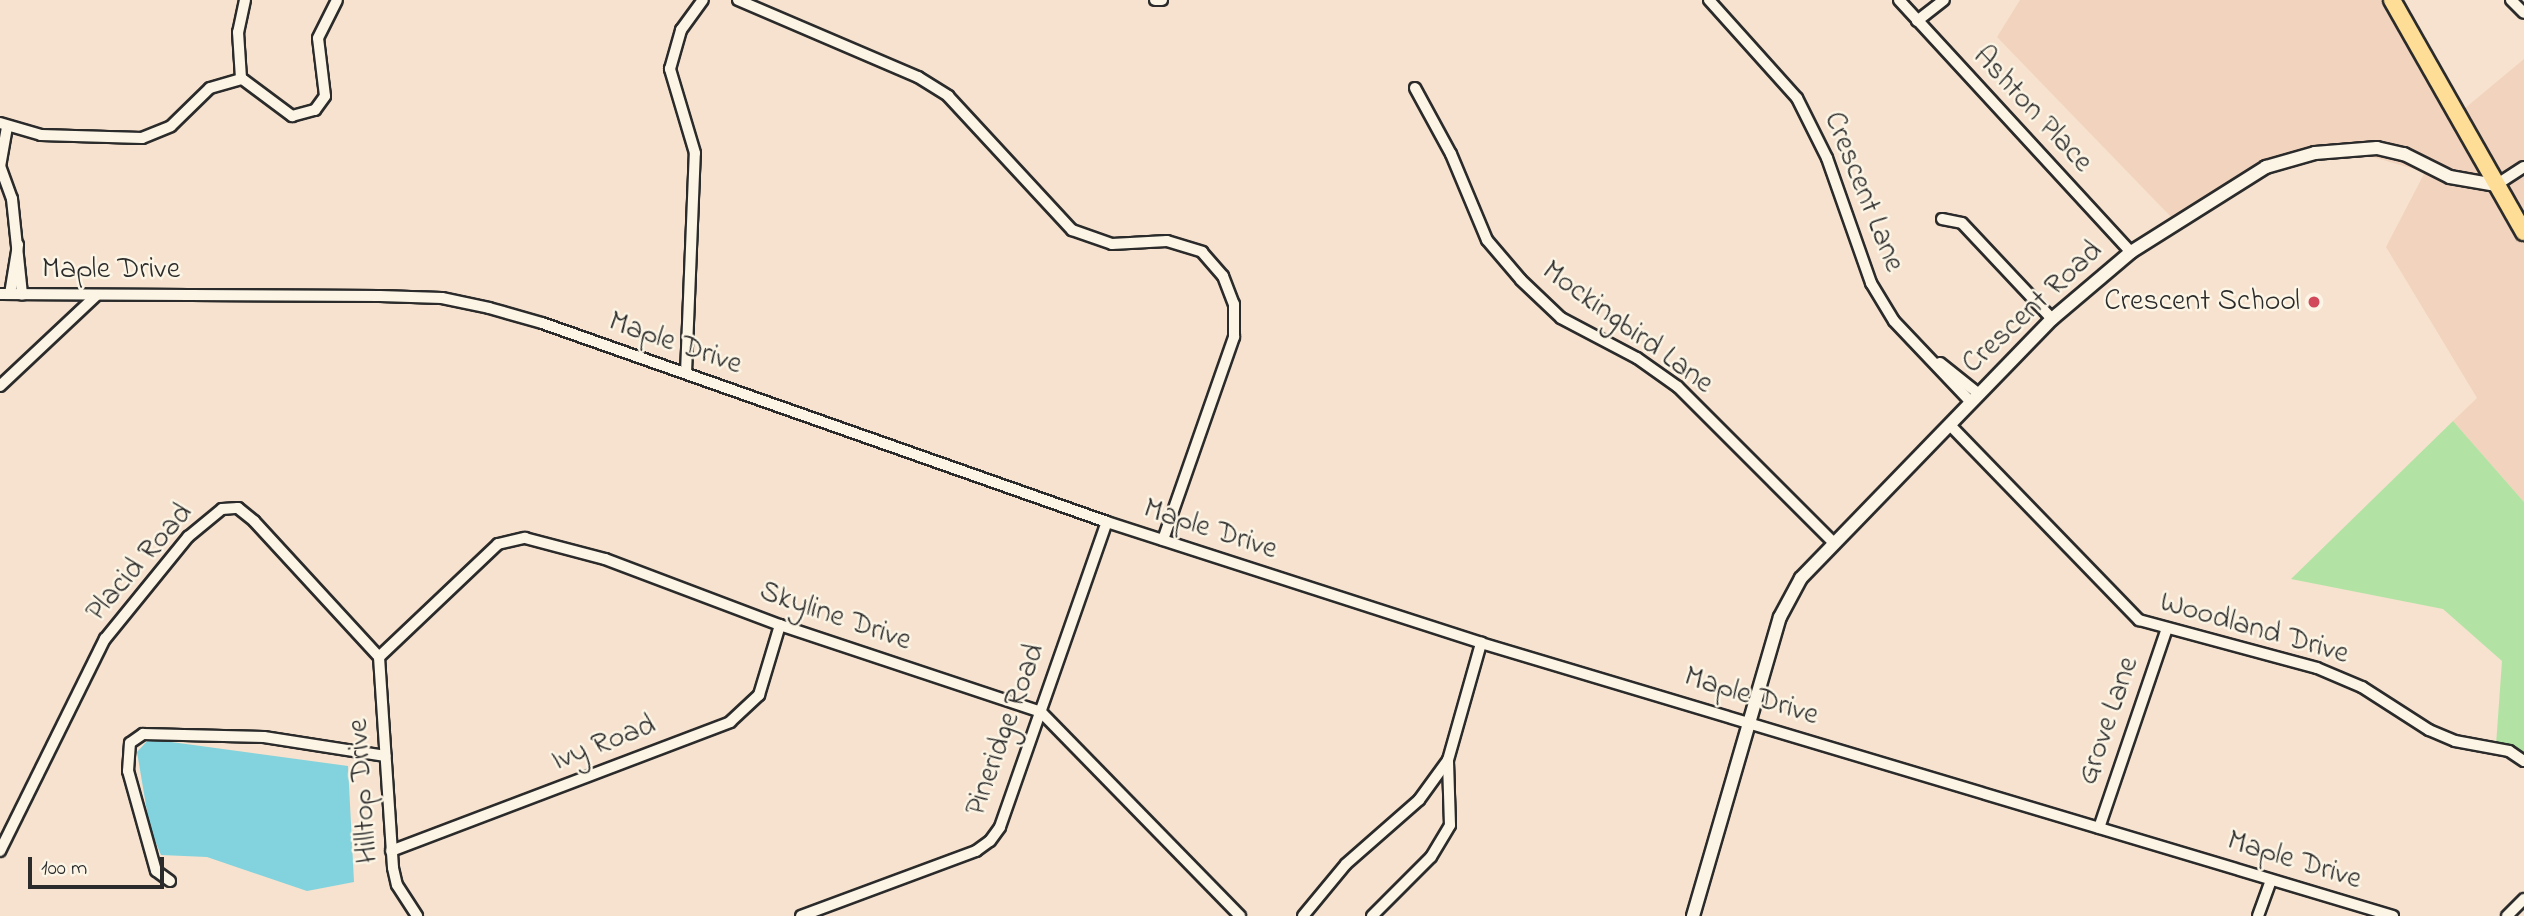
<!DOCTYPE html>
<html>
<head>
<meta charset="utf-8">
<style>
  body { margin:0 }
  #map { position:relative; width:2524px; height:916px; overflow:hidden; background:#f6e2ce; font-family:"Indie Flower",sans-serif }
  div>[style] { position:absolute }
  .built>* { inset:0; background:#f2d4be }
  .green>* { inset:0; background:#b2e3a4 }
  .water>* { inset:0; background:#82d3dd }
  .roads { filter:drop-shadow(2px 0 #2b2b2b) drop-shadow(-2px 0 #2b2b2b) drop-shadow(0 2px #2b2b2b) drop-shadow(0 -2px #2b2b2b) }
  .minor>* { height:10px; margin:-5px; padding:0 5px; transform-origin:5px; border-radius:5px; background:#fcf5e5 }
  .tertiary>* { height:12px; margin:-6px; padding:0 6px; transform-origin:6px; border-radius:6px; background:#fcf5e5 }
  .primary>* { height:16px; margin:-8px; padding:0 8px; transform-origin:8px; border-radius:8px; background:#fedd96 }
  .dots>* { width:19px; height:19px; translate:-50% -50%; box-sizing:border-box; border:4px solid #fcf5e5; border-radius:50% }
  span { translate:-50% -50%; white-space:nowrap; text-align:center; line-height:1.15; -webkit-text-stroke:5px #fcf5e5; paint-order:stroke }
  .street-label { font-size:30px; color:#2b2b2b }
  .poi-label { font-size:30px; color:#2b2b2b }
  .right { translate:-100% -50%; text-align:right }
  .scale { position:absolute; left:28px; top:857px; width:136px; height:32px; box-sizing:border-box; border:4px solid #2b2b2b; border-top:0; padding-left:9px; font-size:21px; line-height:24px; white-space:nowrap; color:#2b2b2b; -webkit-text-stroke:5px #fcf5e5; paint-order:stroke }
</style>
</head>
<body>
<div id="map">
  <div class="built">
    <div style="clip-path:polygon(2020px 0,2393px 0,2458px 114px,2524px 59px,2524px 502px,2453px 421px,2477px 398px,2386px 247px,2425px 172px,2348px 150px,2262px 173px,2174px 220px,1997px 37px)"></div>
  </div>
  <div class="green">
    <div style="clip-path:polygon(2453px 421px,2524px 502px,2524px 755px,2496px 745px,2502px 661px,2443px 609px,2291px 579px)"></div>
  </div>
  <div class="water">
    <div style="clip-path:polygon(149px 739px,348px 766px,354px 882px,307px 891px,207px 857px,161px 855px,150px 829px,137px 752px)"></div>
  </div>
  <div class="roads">
    <div class="minor">
      <div style="left:245px;top:0;width:33px;rotate:102deg"></div>
      <div style="left:238px;top:32px;width:46px;rotate:86.3deg"></div>
      <div style="left:241px;top:78px;width:64px;rotate:36.7deg"></div>
      <div style="left:292px;top:116px;width:24px;rotate:-15deg"></div>
      <div style="left:315px;top:110px;width:17px;rotate:-54deg"></div>
      <div style="left:325px;top:96px;width:58px;rotate:-96.9deg"></div>
      <div style="left:318px;top:38px;width:42px;rotate:-63.4deg"></div>
      <div style="left:738px;top:0;width:196px;rotate:23.2deg"></div>
      <div style="left:918px;top:77px;width:36px;rotate:32deg"></div>
      <div style="left:948px;top:96px;width:183px;rotate:47.2deg"></div>
      <div style="left:1072px;top:230px;width:42px;rotate:19.3deg"></div>
      <div style="left:1112px;top:244px;width:55px;rotate:-3.1deg"></div>
      <div style="left:1167px;top:241px;width:37px;rotate:17deg"></div>
      <div style="left:1202px;top:252px;width:32px;rotate:49deg"></div>
      <div style="left:1223px;top:276px;width:30px;rotate:69deg"></div>
      <div style="left:1234px;top:304px;width:33px;rotate:90deg"></div>
      <div style="left:1234px;top:337px;width:215px;rotate:109.3deg"></div>
      <div style="left:1155px;top:0;width:7px"></div>
      <div style="left:1709px;top:0;width:132px;rotate:48.1deg"></div>
      <div style="left:1797px;top:98px;width:67px;rotate:63.4deg"></div>
      <div style="left:1827px;top:158px;width:133px;rotate:70.6deg"></div>
      <div style="left:1871px;top:283px;width:44px;rotate:58.8deg"></div>
      <div style="left:1894px;top:321px;width:112px;rotate:46.5deg"></div>
      <div style="left:1899px;top:0;width:343px;rotate:47.4deg"></div>
      <div style="left:2511px;top:0;width:18px;rotate:45deg"></div>
      <div style="left:1917px;top:21px;width:34px;rotate:-38deg"></div>
      <div style="left:1415px;top:88px;width:75px;rotate:61.4deg"></div>
      <div style="left:1451px;top:154px;width:93px;rotate:67.3deg"></div>
      <div style="left:1487px;top:240px;width:52px;rotate:49.6deg"></div>
      <div style="left:1521px;top:280px;width:55px;rotate:43.5deg"></div>
      <div style="left:1561px;top:318px;width:86px;rotate:27.8deg"></div>
      <div style="left:1637px;top:358px;width:50px;rotate:35.3deg"></div>
      <div style="left:1678px;top:387px;width:218px;rotate:45deg"></div>
      <div style="left:0;top:123px;width:43px;rotate:16.3deg"></div>
      <div style="left:41px;top:135px;width:101px;rotate:1.7deg"></div>
      <div style="left:142px;top:138px;width:31px;rotate:-22deg"></div>
      <div style="left:171px;top:126px;width:54px;rotate:-44.3deg"></div>
      <div style="left:210px;top:88px;width:33px;rotate:-16deg"></div>
      <div style="left:7px;top:127px;width:40px;rotate:100deg"></div>
      <div style="left:0;top:166px;width:35px;rotate:70deg"></div>
      <div style="left:12px;top:199px;width:96px;rotate:84deg"></div>
      <div style="left:2496px;top:185px;width:33px;rotate:-33deg"></div>
      <div style="left:1942px;top:219px;width:20px;rotate:11deg"></div>
      <div style="left:1962px;top:223px;width:132px;rotate:46.8deg"></div>
      <div style="left:0;top:294px;width:380px;rotate:0.3deg"></div>
      <div style="left:380px;top:296px;width:62px;rotate:1.8deg"></div>
      <div style="left:442px;top:298px;width:48px;rotate:12deg"></div>
      <div style="left:489px;top:308px;width:55px;rotate:15.8deg"></div>
      <div style="left:542px;top:323px;width:599px;rotate:19.4deg"></div>
      <div style="left:1107px;top:522px;width:393px;rotate:17.9deg"></div>
      <div style="left:1481px;top:643px;width:952px;rotate:16.66deg"></div>
      <div style="left:10px;top:294px;width:50px;rotate:-80.7deg"></div>
      <div style="left:1940px;top:363px;width:50px;rotate:38.5deg"></div>
      <div style="left:686px;top:373px;width:220px;rotate:-87.7deg"></div>
      <div style="left:695px;top:153px;width:88px;rotate:-106.6deg"></div>
      <div style="left:670px;top:69px;width:41px;rotate:-74.2deg"></div>
      <div style="left:681px;top:30px;width:37px;rotate:-54deg"></div>
      <div style="left:0;top:386px;width:133px;rotate:-43.2deg"></div>
      <div style="left:1950px;top:425px;width:272px;rotate:45.9deg"></div>
      <div style="left:2139px;top:620px;width:184px;rotate:15.1deg"></div>
      <div style="left:2317px;top:668px;width:49px;rotate:22.9deg"></div>
      <div style="left:2362px;top:687px;width:80px;rotate:32.7deg"></div>
      <div style="left:2429px;top:730px;width:28px;rotate:23deg"></div>
      <div style="left:2455px;top:741px;width:55px;rotate:10.5deg"></div>
      <div style="left:2509px;top:751px;width:18px;rotate:34deg"></div>
      <div style="left:379px;top:657px;width:164px;rotate:-43.5deg"></div>
      <div style="left:498px;top:544px;width:28px;rotate:-13deg"></div>
      <div style="left:525px;top:538px;width:83px;rotate:14.7deg"></div>
      <div style="left:605px;top:559px;width:187px;rotate:20.7deg"></div>
      <div style="left:780px;top:625px;width:275px;rotate:18.4deg"></div>
      <div style="left:1041px;top:712px;width:285px;rotate:45.7deg"></div>
      <div style="left:379px;top:657px;width:211px;rotate:86.2deg"></div>
      <div style="left:393px;top:868px;width:17px;rotate:77deg"></div>
      <div style="left:397px;top:885px;width:37px;rotate:57deg"></div>
      <div style="left:2099px;top:828px;width:208px;rotate:-71.2deg"></div>
      <div style="left:0;top:851px;width:237px;rotate:-63.7deg"></div>
      <div style="left:105px;top:639px;width:132px;rotate:-50.9deg"></div>
      <div style="left:188px;top:537px;width:44px;rotate:-39.5deg"></div>
      <div style="left:222px;top:509px;width:16px;rotate:-4deg"></div>
      <div style="left:238px;top:508px;width:21px;rotate:39deg"></div>
      <div style="left:254px;top:521px;width:185px;rotate:47.4deg"></div>
      <div style="left:391px;top:851px;width:363px;rotate:-20.8deg"></div>
      <div style="left:730px;top:722px;width:40px;rotate:-43deg"></div>
      <div style="left:759px;top:695px;width:73px;rotate:-73.3deg"></div>
      <div style="left:170px;top:881px;width:17px;rotate:-144deg"></div>
      <div style="left:156px;top:871px;width:104px;rotate:-105.6deg"></div>
      <div style="left:128px;top:771px;width:28px;rotate:-86deg"></div>
      <div style="left:130px;top:743px;width:16px;rotate:-35deg"></div>
      <div style="left:143px;top:734px;width:121px;rotate:1.4deg"></div>
      <div style="left:264px;top:737px;width:123px;rotate:8.9deg"></div>
      <div style="left:801px;top:916px;width:187px;rotate:-20.4deg"></div>
      <div style="left:976px;top:851px;width:17px;rotate:-36deg"></div>
      <div style="left:990px;top:841px;width:17px;rotate:-54deg"></div>
      <div style="left:1000px;top:827px;width:323px;rotate:-70.7deg"></div>
      <div style="left:1303px;top:916px;width:67px;rotate:-50.4deg"></div>
      <div style="left:1346px;top:864px;width:97px;rotate:-41.2deg"></div>
      <div style="left:1419px;top:800px;width:49px;rotate:-54.1deg"></div>
      <div style="left:1448px;top:760px;width:122px;rotate:-74.2deg"></div>
      <div style="left:1372px;top:916px;width:83px;rotate:-45deg"></div>
      <div style="left:1431px;top:857px;width:37px;rotate:-59deg"></div>
      <div style="left:1450px;top:825px;width:65px;rotate:-91.8deg"></div>
      <div style="left:2258px;top:916px;width:38px;rotate:-70deg"></div>
      <div style="left:2507px;top:916px;width:24px;rotate:-45deg"></div>
    </div>
    <div class="tertiary">
      <div style="left:1693px;top:916px;width:311px;rotate:-73.8deg"></div>
      <div style="left:1780px;top:617px;width:44px;rotate:-61.7deg"></div>
      <div style="left:1801px;top:578px;width:361px;rotate:-45.9deg"></div>
      <div style="left:2052px;top:319px;width:104px;rotate:-40.3deg"></div>
      <div style="left:2131px;top:252px;width:160px;rotate:-32.2deg"></div>
      <div style="left:2266px;top:167px;width:51px;rotate:-15.9deg"></div>
      <div style="left:2315px;top:153px;width:62px;rotate:-4.6deg"></div>
      <div style="left:2377px;top:148px;width:28px;rotate:13deg"></div>
      <div style="left:2404px;top:154px;width:51px;rotate:26.6deg"></div>
      <div style="left:2450px;top:177px;width:47px;rotate:9.9deg"></div>
    </div>
    <div class="primary">
      <div style="left:2392px;top:0;width:267px;rotate:60.4deg"></div>
    </div>
  </div>
  <div class="dots">
    <div style="left:2314px;top:302px;background:#d1495b"></div>
  </div>
  <div class="street-label">
    <span style="left:2032px;top:110px;rotate:47deg">Ashton Place</span>
    <span style="left:1863px;top:192px;rotate:68deg">Crescent Lane</span>
    <span style="left:111px;top:270px">Maple Drive</span>
    <span style="left:2033px;top:308px;rotate:-43deg">Crescent Road</span>
    <span style="left:1627px;top:328px;rotate:36deg">Mockingbird Lane</span>
    <span style="left:675px;top:344px;rotate:19deg">Maple Drive</span>
    <span style="left:1210px;top:530px;rotate:18deg">Maple Drive</span>
    <span style="left:140px;top:563px;rotate:-49deg">Placid Road</span>
    <span style="left:835px;top:617px;rotate:19deg">Skyline Drive</span>
    <span style="left:2254px;top:629px;rotate:16deg">Woodland Drive</span>
    <span style="left:1751px;top:697px;rotate:17deg">Maple Drive</span>
    <span style="left:2109px;top:721px;rotate:-71deg">Grove Lane</span>
    <span style="left:1006px;top:730px;rotate:-70deg">Pineridge Road</span>
    <span style="left:604px;top:744px;rotate:-21deg">Ivy Road</span>
    <span style="left:364px;top:791px;rotate:-94deg">Hilltop Drive</span>
    <span style="left:2294px;top:861px;rotate:17deg">Maple Drive</span>
  </div>
  <div class="poi-label">
    <span class="right" style="left:2300px;top:302px">Crescent School</span>
  </div>
  <div class="scale">100 m</div>
</div>
</body>
</html>
